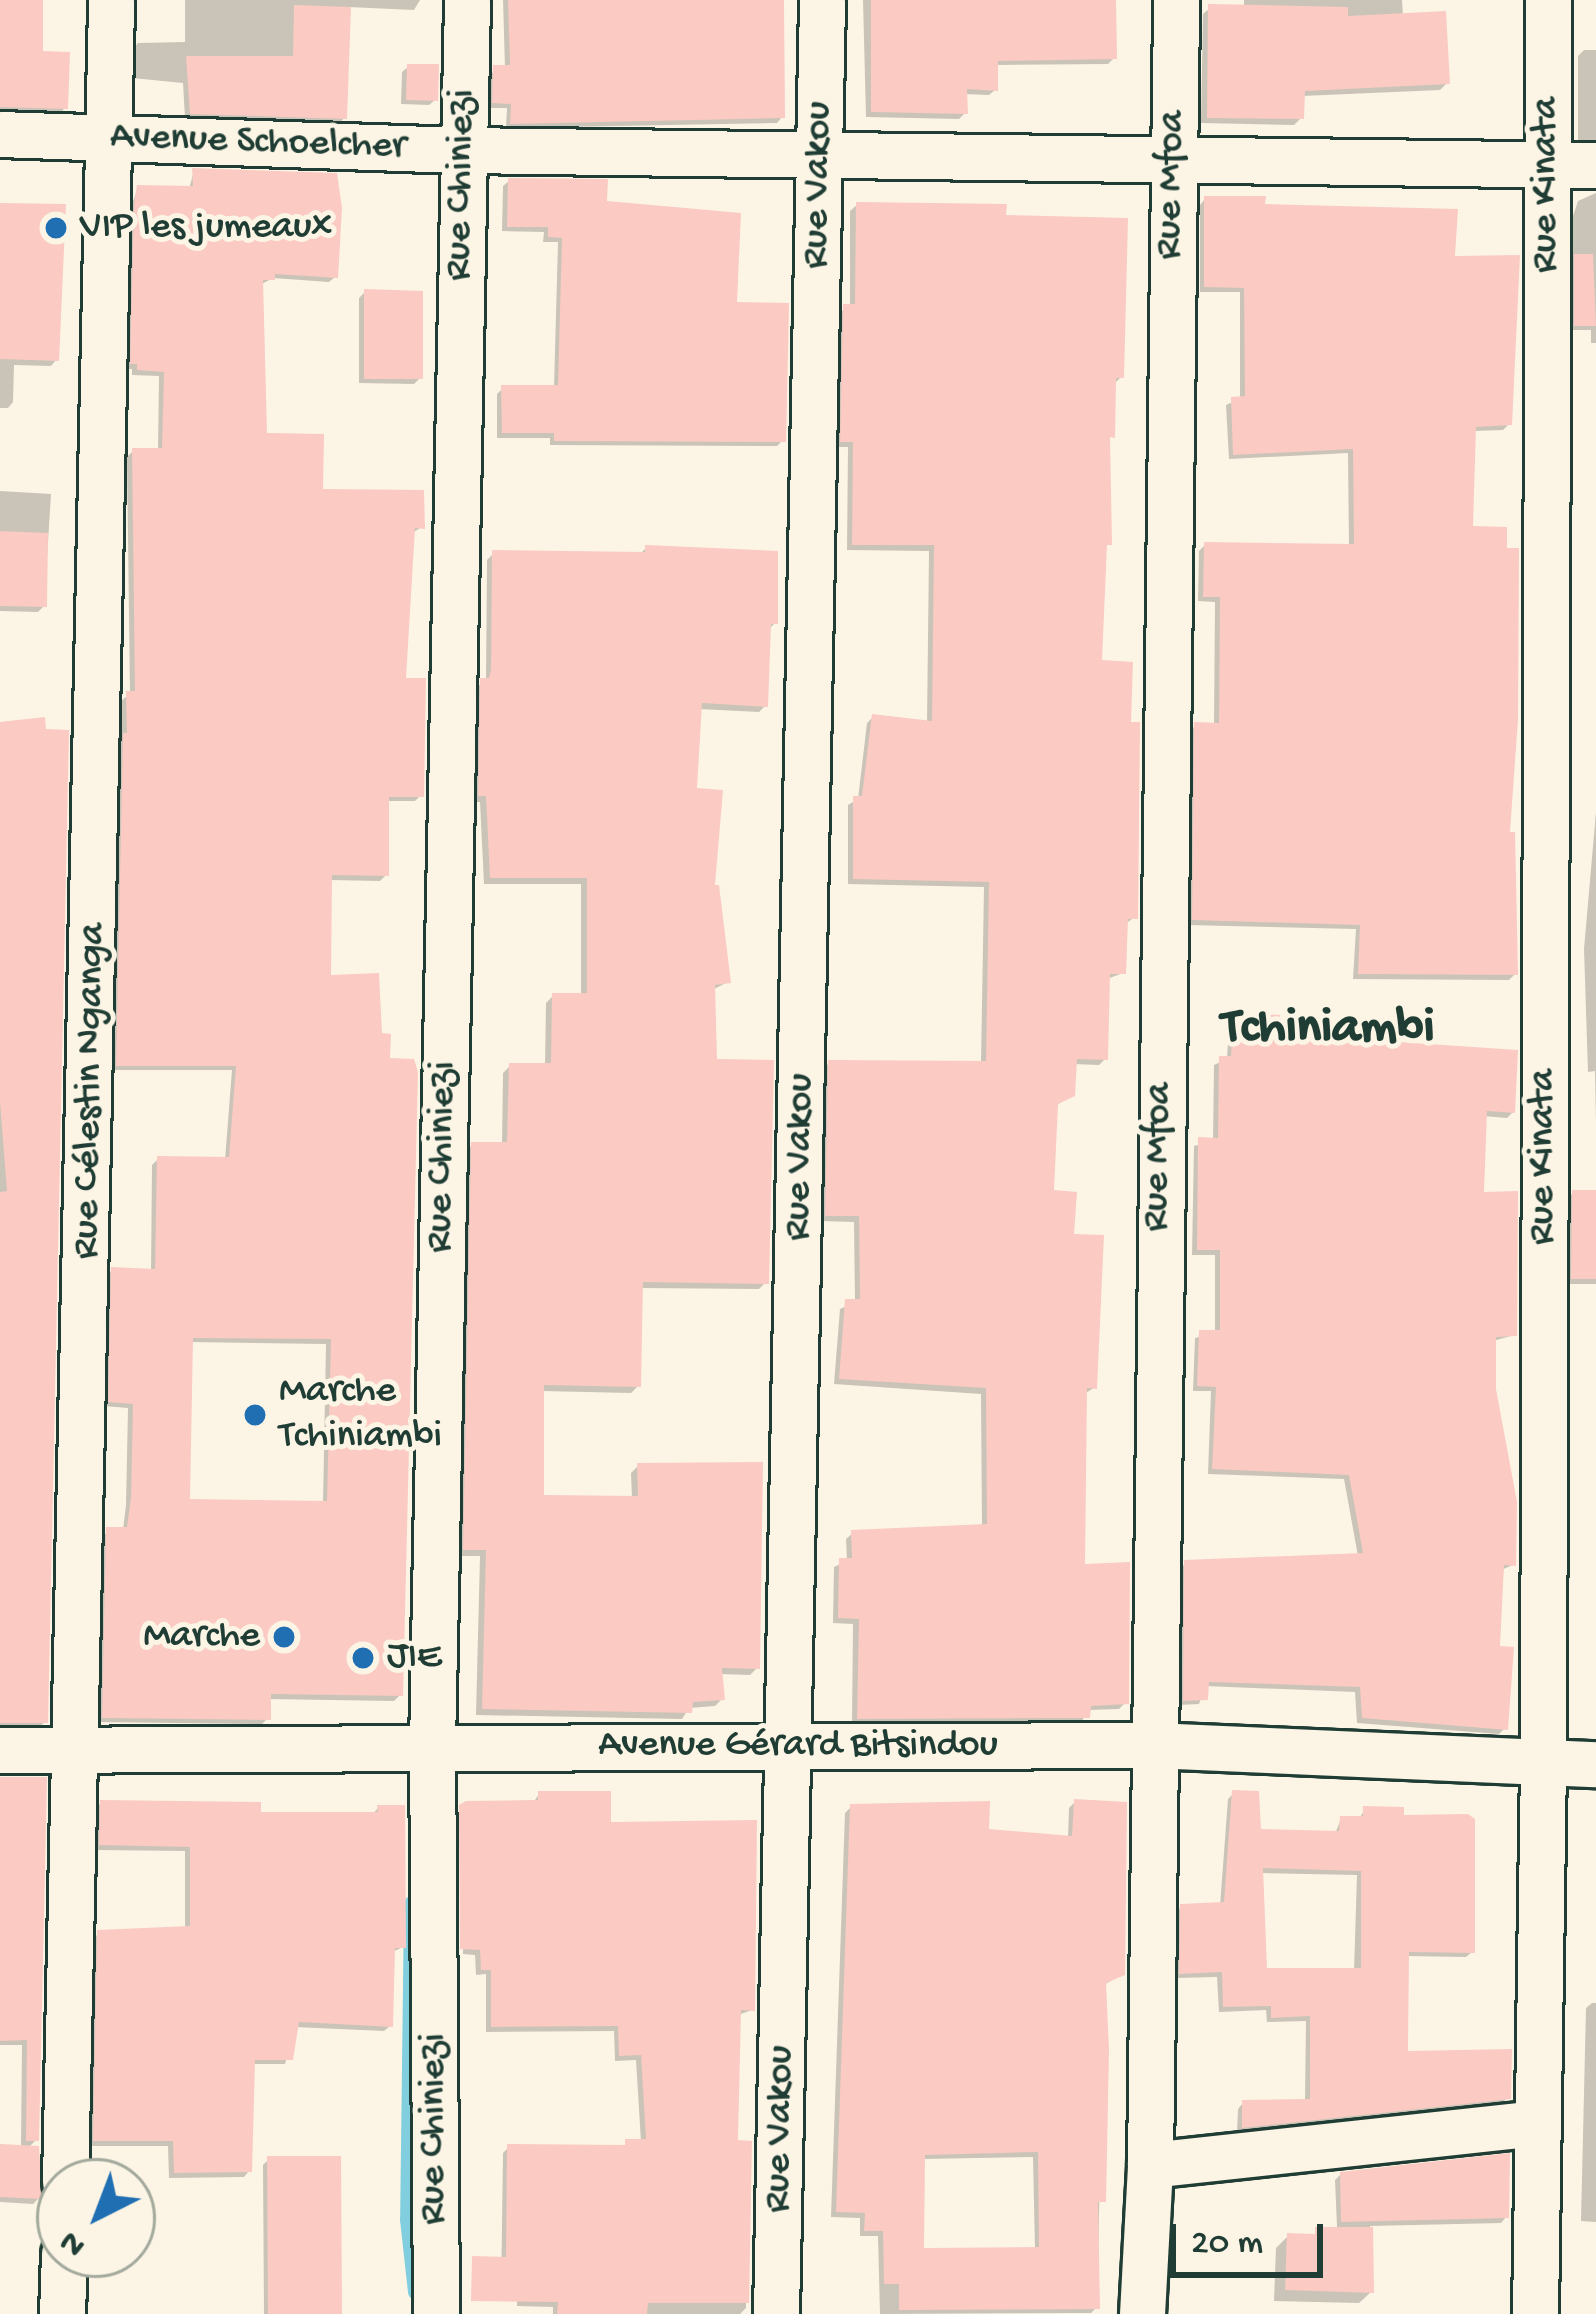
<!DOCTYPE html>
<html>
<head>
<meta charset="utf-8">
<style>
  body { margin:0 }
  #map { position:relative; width:1596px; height:2314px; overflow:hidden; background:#fcf5e5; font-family:"Gochi Hand",sans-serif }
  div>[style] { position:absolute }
  .shadow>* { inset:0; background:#0003 }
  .stream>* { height:15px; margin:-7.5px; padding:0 7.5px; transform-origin:7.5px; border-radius:7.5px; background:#80cede }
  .building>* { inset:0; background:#facac3 }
  .roads { filter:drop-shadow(3px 0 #1f3d34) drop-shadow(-3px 0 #1f3d34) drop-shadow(0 3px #1f3d34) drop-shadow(0 -3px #1f3d34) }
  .minor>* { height:45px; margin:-22.5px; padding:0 22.5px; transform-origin:22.5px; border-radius:22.5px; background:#fcf5e5 }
  .dots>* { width:33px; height:33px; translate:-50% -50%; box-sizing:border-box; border:6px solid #fcf5e5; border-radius:50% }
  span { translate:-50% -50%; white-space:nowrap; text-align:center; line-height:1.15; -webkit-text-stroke:10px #fcf5e5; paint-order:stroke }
  .street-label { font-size:39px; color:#1f3d34 }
  .poi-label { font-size:39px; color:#1f3d34 }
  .left { translate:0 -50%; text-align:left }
  .right { translate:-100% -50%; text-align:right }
  .district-label { font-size:51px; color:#1f3d34; font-weight:700 }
  .north { position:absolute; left:36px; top:2158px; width:120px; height:120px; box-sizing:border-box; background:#fcf5e5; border:3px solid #a4ab9e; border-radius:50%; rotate:222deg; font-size:33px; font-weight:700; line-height:48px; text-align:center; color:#1f3d34 }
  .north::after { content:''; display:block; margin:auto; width:42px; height:54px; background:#1f6fb2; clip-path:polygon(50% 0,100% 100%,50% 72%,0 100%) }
  .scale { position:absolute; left:1170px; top:2224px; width:153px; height:54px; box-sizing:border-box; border:6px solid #1f3d34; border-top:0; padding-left:15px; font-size:36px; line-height:42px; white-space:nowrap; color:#1f3d34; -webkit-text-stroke:9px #fcf5e5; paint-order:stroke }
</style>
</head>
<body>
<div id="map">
  <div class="shadow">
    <div style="clip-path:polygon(0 0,40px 0,40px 54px,65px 108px,59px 114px,0 114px)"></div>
    <div style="clip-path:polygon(185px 0,420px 0,414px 10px,348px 7px,344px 118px,339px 124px,185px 118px,183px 83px,132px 78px,133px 49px,138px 43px,185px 42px)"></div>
    <div style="clip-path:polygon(503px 0,782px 0,782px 117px,777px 123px,506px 128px,507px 108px,487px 108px,488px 74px,505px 68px)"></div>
    <div style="clip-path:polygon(863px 0,1113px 0,1114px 58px,1108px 64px,995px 65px,995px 90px,989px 95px,964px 94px,965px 113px,959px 119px,866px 117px)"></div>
    <div style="clip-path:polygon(1244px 0,1402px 0,1403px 16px,1447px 83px,1440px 90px,1302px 96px,1301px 118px,1294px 125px,1201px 123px,1203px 14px,1210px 8px,1244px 8px)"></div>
    <div style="clip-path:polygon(1584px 50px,1596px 50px,1596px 146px,1578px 143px,1578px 56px)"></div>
    <div style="clip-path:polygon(408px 67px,435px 100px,429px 105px,401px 104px,402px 72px)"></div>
    <div style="clip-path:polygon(evenodd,194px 171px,335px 277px,329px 282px,273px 278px,260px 285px,264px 436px,320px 492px,422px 527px,412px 533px,403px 681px,421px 795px,415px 801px,386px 801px,386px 875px,380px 881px,329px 880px,328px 979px,400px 1695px,394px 1701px,268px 1699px,268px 1718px,262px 1724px,97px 1722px,101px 1535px,123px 1530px,126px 1505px,128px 1408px,104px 1406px,107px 1276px,112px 1270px,151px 1272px,152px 1165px,158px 1159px,225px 1160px,232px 1070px,111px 1070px,118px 741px,122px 700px,130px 694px,127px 457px,133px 451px,158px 451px,159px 376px,132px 375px,132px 369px,126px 369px,129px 212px,138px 188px,189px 189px,194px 171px,190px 1342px,326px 1344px,323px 1504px,187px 1502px,190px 1342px)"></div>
    <div style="clip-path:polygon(509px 181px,604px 204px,734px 305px,783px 440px,777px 446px,550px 445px,550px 438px,497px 438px,497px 394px,503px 388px,554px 388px,558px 242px,543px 242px,544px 232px,502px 231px,503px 186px)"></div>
    <div style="clip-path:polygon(1596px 193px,1596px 343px,1591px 343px,1591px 330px,1570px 330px,1573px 216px,1578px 201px)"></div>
    <div style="clip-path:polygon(1205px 199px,1262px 207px,1451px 259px,1509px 424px,1503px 430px,1473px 431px,1470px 529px,1507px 834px,1515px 974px,1509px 980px,1353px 979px,1356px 929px,1187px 925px,1190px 731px,1196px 725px,1214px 725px,1215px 602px,1198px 601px,1199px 551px,1205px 545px,1349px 547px,1348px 453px,1229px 459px,1226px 405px,1240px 399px,1240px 292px,1200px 292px,1200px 205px)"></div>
    <div style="clip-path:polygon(857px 205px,1003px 218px,1121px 377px,1115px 383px,1107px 441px,1109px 543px,1104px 549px,1099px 663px,1128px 725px,1135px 917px,1125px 924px,1123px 973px,1107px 979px,1105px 1059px,1099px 1065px,1073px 1064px,1072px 1095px,1055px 1106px,1051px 1193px,1071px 1237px,1094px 1388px,1084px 1394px,1082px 1567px,1126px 1702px,1119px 1709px,1088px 1710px,1081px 1723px,852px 1724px,853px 1624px,833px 1623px,834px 1567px,847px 1561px,846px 1539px,853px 1533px,982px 1527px,981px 1394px,834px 1384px,840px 1309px,855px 1302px,854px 1222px,820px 1221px,823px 1069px,829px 1063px,981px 1064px,984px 887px,848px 884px,848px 805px,858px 799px,867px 723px,873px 717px,927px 723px,929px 551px,847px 550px,848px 447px,835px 447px,838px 313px,850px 307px,850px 211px)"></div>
    <div style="clip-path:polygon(0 206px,56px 360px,51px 366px,14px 365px,13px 402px,8px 408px,0 408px)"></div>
    <div style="clip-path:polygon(365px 292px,420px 378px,414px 384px,359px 383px,359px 298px)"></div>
    <div style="clip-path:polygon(0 491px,51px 494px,44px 606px,38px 612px,0 611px)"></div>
    <div style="clip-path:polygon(646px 548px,775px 623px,768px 630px,766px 705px,759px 712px,699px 709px,694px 791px,728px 982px,712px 990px,714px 1062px,766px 1282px,759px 1289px,639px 1288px,638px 1386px,631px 1393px,541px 1391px,541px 1498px,632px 1499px,631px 1473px,638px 1466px,757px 1668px,750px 1675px,719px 1674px,722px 1699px,715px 1706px,689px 1708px,682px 1719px,476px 1715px,480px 1556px,457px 1556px,465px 1152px,472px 1145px,502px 1145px,503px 1073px,510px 1066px,545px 1066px,546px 1003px,553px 996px,581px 996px,581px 884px,484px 884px,480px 802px,472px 802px,475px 688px,486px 681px,487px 560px,494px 553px,639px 555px)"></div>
    <div style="clip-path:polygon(0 725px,45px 1722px,39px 1727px,0 1730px)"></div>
    <div style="clip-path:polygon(1596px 812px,1596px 1123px,1595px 1071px,1588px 1072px,1584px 949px)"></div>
    <div style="clip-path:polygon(1234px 1016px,1276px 1037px,1513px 1112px,1507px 1118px,1483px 1116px,1480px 1195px,1514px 1335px,1493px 1341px,1493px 1390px,1513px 1565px,1501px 1570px,1497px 1649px,1505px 1728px,1499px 1734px,1357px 1723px,1355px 1692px,1205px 1686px,1199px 1704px,1178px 1705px,1180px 1569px,1186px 1563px,1358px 1556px,1344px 1479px,1208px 1474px,1211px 1391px,1193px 1391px,1195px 1338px,1215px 1333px,1215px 1255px,1192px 1255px,1194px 1146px,1213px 1141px,1214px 1065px,1227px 1059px,1229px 1022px)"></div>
    <div style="clip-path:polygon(1573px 1193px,1596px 1193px,1596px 1284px,1567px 1284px,1567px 1199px)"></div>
    <div style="clip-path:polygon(0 1778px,43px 1780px,36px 2140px,27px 2149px,39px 2198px,33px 2204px,0 2202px,0 2147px,21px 2148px,22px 2045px,0 2045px)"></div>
    <div style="clip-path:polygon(evenodd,1234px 1793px,1258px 1832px,1335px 1834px,1341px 1819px,1359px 1819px,1365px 1809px,1472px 1952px,1466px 1957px,1406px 1956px,1405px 2054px,1508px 2097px,1502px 2103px,1237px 2132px,1238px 2109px,1243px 2103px,1305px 2102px,1306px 2021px,1267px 2022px,1266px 2010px,1219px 2012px,1217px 1977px,1175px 1978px,1176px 1913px,1181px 1907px,1220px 1906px,1228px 1799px,1234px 1793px,1260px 1873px,1357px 1875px,1354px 1971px,1265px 1971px,1260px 1873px)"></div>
    <div style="clip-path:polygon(539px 1794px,608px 1826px,752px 2010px,738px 2015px,735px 2143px,749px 2144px,746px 2308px,740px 2314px,553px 2314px,553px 2307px,517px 2306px,517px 2296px,501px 2295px,503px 2153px,509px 2147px,620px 2148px,641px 2142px,636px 2060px,615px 2061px,614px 2031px,486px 2032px,486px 1974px,476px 1975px,475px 1955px,463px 1954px,462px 1807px,533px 1803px)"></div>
    <div style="clip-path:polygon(evenodd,1075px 1802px,1122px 1974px,1104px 1985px,1097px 2307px,1091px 2313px,880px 2314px,878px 2236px,860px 2236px,860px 2218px,831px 2217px,845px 1813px,851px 1807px,986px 1832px,1068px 1839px,1069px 1808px,1075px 1802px,1033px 2157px,1035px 2250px,921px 2251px,922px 2159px,1033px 2157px)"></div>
    <div style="clip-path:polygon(101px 1803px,258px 1815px,372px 1815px,378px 1808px,403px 1947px,392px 1952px,390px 2026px,384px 2031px,295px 2027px,285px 2064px,252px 2064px,249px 2171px,244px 2177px,169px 2178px,168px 2146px,88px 2146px,93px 1939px,99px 1933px,185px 1930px,185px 1851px,95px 1850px,95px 1809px)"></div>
    <div style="clip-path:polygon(1592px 2003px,1596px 2003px,1596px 2222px,1581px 2221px,1586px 2008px)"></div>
    <div style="clip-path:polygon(269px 2159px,339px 2314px,264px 2314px,263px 2165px)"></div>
    <div style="clip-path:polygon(1341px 2174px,1506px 2217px,1501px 2223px,1370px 2226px,1371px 2292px,1359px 2303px,1274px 2301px,1276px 2248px,1288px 2236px,1350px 2232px,1349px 2227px,1337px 2227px,1335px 2180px)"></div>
  </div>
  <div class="stream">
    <div style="left:411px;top:1903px;width:316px;rotate:90.7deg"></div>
    <div style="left:407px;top:2219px;width:73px;rotate:83.7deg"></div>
  </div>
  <div class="building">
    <div style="clip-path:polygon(0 0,43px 0,43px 51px,70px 52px,68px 109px,0 107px)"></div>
    <div style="clip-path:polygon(508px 0,784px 0,785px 118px,510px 124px,511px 104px,492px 103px,493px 65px,510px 65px)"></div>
    <div style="clip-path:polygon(871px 0,1116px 0,1117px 59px,998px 61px,998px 91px,967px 89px,968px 114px,871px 112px)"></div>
    <div style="clip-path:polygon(1208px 4px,1348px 7px,1348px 16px,1446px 11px,1450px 84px,1305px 91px,1304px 119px,1207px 118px)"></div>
    <div style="clip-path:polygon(294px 5px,351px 7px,347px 119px,190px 114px,186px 56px,293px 56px)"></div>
    <div style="clip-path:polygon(407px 64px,439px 64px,438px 101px,406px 100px)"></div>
    <div style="clip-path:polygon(evenodd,192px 168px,337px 173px,342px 208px,338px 278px,275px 274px,275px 280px,263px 280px,267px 433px,324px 434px,323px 489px,424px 490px,425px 529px,415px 528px,406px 678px,426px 678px,424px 797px,389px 797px,389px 876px,332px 875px,331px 975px,379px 973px,382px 1033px,391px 1034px,390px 1058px,414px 1059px,418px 1072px,403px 1696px,271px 1694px,271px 1720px,102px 1718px,106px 1527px,127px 1527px,131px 1498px,133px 1404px,108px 1402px,111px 1267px,155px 1269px,157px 1156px,229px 1157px,236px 1066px,116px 1066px,123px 733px,127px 733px,126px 691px,135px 691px,132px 448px,162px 448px,164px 372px,137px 370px,137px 364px,130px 364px,134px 204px,137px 185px,193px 186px,192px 168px,193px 1338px,331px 1339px,327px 1501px,190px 1499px,193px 1338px)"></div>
    <div style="clip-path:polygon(508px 178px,608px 179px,607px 201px,741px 213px,737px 302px,789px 303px,786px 442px,554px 441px,554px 433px,502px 433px,501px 385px,558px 385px,562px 238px,548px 237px,548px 227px,507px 227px)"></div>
    <div style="clip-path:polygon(1204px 196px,1266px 196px,1265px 204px,1458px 209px,1455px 256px,1520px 255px,1512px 425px,1476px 427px,1473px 526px,1507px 527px,1507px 548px,1519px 548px,1518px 719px,1510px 832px,1515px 832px,1518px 975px,1358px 974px,1360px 925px,1192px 920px,1194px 722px,1219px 723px,1220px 597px,1203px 597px,1204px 542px,1354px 544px,1353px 449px,1233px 455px,1231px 397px,1245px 396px,1244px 288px,1204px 287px)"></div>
    <div style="clip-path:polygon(856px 202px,1007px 204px,1006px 215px,1128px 218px,1124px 378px,1116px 378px,1115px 438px,1110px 437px,1112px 545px,1107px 545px,1102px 660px,1133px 662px,1131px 722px,1140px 722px,1138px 919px,1128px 919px,1126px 974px,1110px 974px,1108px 1060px,1077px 1059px,1075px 1096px,1058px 1104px,1054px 1190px,1077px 1192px,1074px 1234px,1104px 1235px,1097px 1389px,1087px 1388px,1085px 1564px,1130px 1562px,1129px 1704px,1091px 1706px,1090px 1718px,857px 1719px,859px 1619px,838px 1618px,839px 1558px,852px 1558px,851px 1530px,987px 1524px,986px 1388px,839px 1379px,845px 1299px,860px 1299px,859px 1216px,825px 1216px,828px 1060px,986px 1061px,989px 882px,853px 879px,853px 796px,862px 796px,872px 714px,932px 721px,934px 545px,852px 545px,853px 442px,840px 442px,843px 304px,855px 304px)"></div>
    <div style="clip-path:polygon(0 203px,66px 204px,59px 361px,0 359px)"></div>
    <div style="clip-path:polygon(1574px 254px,1593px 254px,1596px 326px,1574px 326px)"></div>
    <div style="clip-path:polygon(364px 289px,423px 291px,423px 379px,364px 379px)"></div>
    <div style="clip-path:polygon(0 531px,48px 533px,47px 607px,0 606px)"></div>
    <div style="clip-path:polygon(645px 545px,778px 551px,778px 624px,771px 624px,768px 707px,702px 703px,697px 788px,723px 790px,715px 885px,719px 885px,731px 983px,715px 985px,717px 1059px,774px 1060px,769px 1284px,643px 1282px,641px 1387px,544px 1385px,544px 1495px,638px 1496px,637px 1463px,763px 1462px,760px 1669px,722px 1668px,725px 1700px,693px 1702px,692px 1713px,482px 1709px,486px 1550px,463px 1550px,471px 1142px,507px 1142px,509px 1063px,551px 1063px,552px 993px,587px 993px,587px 878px,490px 878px,486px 796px,478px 796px,480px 678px,489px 678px,491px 670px,492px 550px,645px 552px)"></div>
    <div style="clip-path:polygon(45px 717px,46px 729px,69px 730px,48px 1723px,0 1723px,0 1192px,7px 1191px,0 1102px,0 722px)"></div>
    <div style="clip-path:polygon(1233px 1013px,1280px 1015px,1279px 1034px,1518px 1050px,1515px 1113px,1487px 1111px,1484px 1192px,1518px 1191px,1517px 1336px,1496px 1337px,1496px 1389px,1517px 1502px,1516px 1566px,1504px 1565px,1500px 1646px,1514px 1647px,1508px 1730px,1362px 1718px,1360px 1687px,1209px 1682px,1208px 1700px,1183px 1701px,1184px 1560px,1363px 1553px,1349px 1475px,1212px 1469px,1216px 1387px,1197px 1386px,1199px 1330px,1220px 1330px,1220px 1250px,1197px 1250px,1198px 1137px,1218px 1138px,1219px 1056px,1231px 1056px)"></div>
    <div style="clip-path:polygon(1572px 1190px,1596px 1190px,1596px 1279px,1571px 1279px)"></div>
    <div style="clip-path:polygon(0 1777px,47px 1777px,39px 2141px,26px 2141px,27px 2040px,0 2041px)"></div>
    <div style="clip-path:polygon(evenodd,1232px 1790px,1259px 1791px,1261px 1829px,1339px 1831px,1340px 1816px,1363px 1816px,1363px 1806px,1404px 1807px,1404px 1815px,1468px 1814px,1475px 1819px,1475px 1953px,1409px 1952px,1408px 2051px,1512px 2049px,1511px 2099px,1242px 2128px,1242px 2100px,1310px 2099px,1310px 2016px,1271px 2018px,1271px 2006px,1223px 2007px,1222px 1972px,1179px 1974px,1180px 1904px,1224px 1902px,1232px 1790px,1263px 1868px,1361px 1871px,1361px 1968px,1267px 1968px,1263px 1868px)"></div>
    <div style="clip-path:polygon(538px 1791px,611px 1791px,611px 1822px,757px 1820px,755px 2011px,741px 2010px,738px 2140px,752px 2141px,749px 2303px,648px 2303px,647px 2314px,557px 2314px,558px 2302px,471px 2301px,472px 2256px,506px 2257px,507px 2144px,625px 2145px,625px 2139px,646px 2139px,641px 2055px,619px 2056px,618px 2026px,491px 2027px,491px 1970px,481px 1970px,480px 1950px,460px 1949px,459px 1805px,466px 1801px,538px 1800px)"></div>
    <div style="clip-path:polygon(evenodd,1074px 1799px,1127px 1802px,1125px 1975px,1106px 1983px,1109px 2050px,1106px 2202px,1098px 2202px,1100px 2309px,899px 2310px,899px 2284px,884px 2284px,883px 2231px,864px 2231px,865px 2213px,836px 2212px,850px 1804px,990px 1801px,989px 1829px,1072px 1836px,1074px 1799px,1038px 2152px,1039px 2247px,924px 2248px,925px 2155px,1038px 2152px)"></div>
    <div style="clip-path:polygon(100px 1800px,261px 1802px,261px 1812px,378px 1812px,377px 1805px,405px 1805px,406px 1948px,395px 1948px,393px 2027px,299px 2022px,293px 2060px,255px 2060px,252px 2172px,174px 2173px,173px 2141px,93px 2141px,97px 1930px,190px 1926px,190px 1847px,99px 1845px)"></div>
    <div style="clip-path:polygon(0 2144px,39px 2146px,42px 2199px,0 2197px)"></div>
    <div style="clip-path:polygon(1510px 2153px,1509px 2218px,1341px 2222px,1340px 2172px)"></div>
    <div style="clip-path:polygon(267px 2156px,341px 2156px,342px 2314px,268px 2314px)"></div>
    <div style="clip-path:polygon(1315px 2227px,1373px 2227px,1374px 2293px,1285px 2290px,1287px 2233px,1315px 2234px)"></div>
  </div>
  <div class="roads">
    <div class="minor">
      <div style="left:0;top:134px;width:462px;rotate:2deg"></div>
      <div style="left:462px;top:150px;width:1134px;rotate:0.76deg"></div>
      <div style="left:0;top:1750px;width:1152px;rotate:-0.25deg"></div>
      <div style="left:1152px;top:1745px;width:444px;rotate:2.5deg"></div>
      <div style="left:1150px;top:2165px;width:389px;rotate:-6.2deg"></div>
      <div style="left:65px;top:2182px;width:2182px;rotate:-88.79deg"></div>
      <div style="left:62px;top:2314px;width:60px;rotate:-88.1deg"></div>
      <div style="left:436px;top:2314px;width:569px;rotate:-90.4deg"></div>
      <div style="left:432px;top:1745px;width:1745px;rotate:-88.85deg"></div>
      <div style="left:776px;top:2314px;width:2314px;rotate:-88.86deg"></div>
      <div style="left:1142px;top:2314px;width:149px;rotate:-86.9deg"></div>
      <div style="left:1150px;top:2165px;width:2165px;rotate:-89.31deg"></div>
      <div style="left:1535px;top:2314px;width:552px;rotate:-89.17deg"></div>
      <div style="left:1543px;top:1762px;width:1762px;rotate:-89.84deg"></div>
    </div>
  </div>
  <div class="dots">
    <div style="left:56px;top:228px;background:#1f6fb2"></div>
    <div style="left:255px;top:1415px;background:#1f6fb2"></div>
    <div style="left:284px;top:1637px;background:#1f6fb2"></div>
    <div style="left:363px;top:1658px;background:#1f6fb2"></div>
  </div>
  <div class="street-label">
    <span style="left:258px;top:143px;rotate:2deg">Avenue Schoelcher</span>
    <span style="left:462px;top:185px;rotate:-89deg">Rue Chiniezi</span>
    <span style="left:819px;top:185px;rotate:-89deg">Rue Vakou</span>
    <span style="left:1172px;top:185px;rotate:-89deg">Rue Mfoa</span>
    <span style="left:1547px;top:185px;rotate:-90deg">Rue Kinata</span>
    <span style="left:91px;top:1091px;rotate:-89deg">Rue Célestin Nganga</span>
    <span style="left:443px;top:1157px;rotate:-89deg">Rue Chiniezi</span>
    <span style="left:801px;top:1157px;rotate:-89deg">Rue Vakou</span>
    <span style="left:1159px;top:1157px;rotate:-89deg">Rue Mfoa</span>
    <span style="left:1544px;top:1157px;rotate:-90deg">Rue Kinata</span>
    <span style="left:798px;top:1746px">Avenue Gérard Bitsindou</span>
    <span style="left:435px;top:2129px;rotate:-90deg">Rue Chiniezi</span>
    <span style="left:781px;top:2129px;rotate:-89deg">Rue Vakou</span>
  </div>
  <div class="poi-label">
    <span class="left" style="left:80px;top:228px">VIP les jumeaux</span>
    <span class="left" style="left:279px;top:1415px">Marche<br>Tchiniambi</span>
    <span class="right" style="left:260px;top:1637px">Marche</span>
    <span class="left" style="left:387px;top:1658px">JIE</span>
  </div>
  <div class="district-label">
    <span style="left:1328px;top:1030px">Tchiniambi</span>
  </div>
  <div class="north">N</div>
  <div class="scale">20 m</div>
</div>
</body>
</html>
